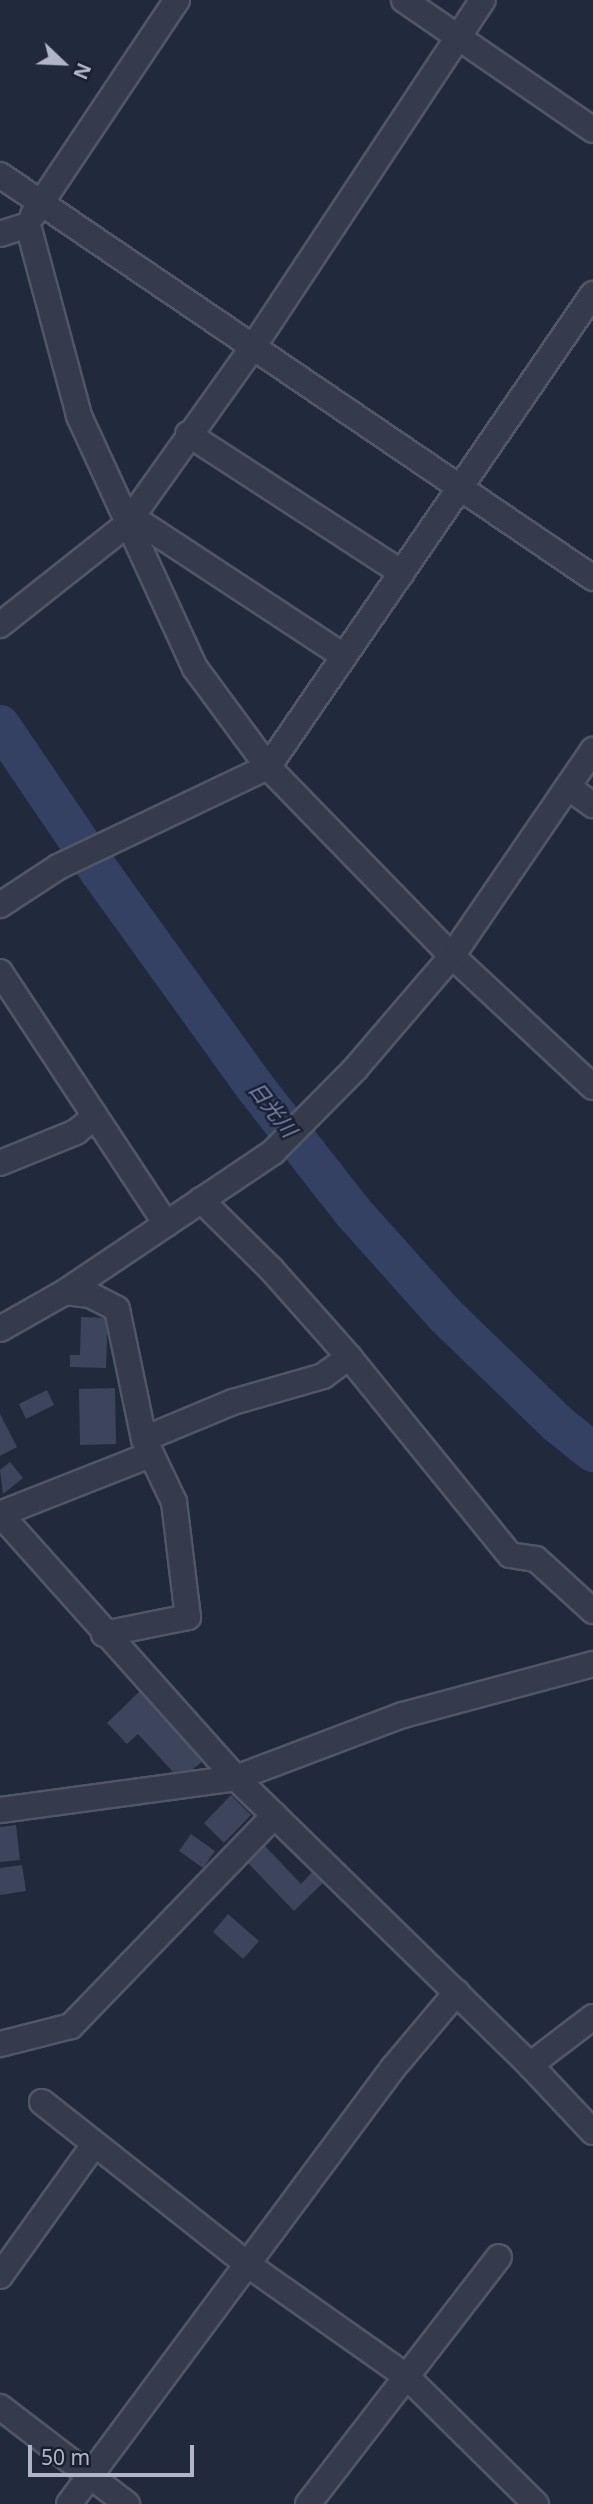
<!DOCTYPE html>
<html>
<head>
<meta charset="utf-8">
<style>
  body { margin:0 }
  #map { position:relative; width:593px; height:2504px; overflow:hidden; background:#21293c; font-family:"Noto Sans","Noto Sans JP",sans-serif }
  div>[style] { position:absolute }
  .river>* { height:40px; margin:-20px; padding:0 20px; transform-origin:20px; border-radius:20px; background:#344163 }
  .building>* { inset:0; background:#3d455c }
  .roads { filter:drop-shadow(2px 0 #505667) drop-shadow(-2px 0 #505667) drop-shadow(0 2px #505667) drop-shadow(0 -2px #505667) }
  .minor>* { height:24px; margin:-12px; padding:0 12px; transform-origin:12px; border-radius:12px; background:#353b4c }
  span { translate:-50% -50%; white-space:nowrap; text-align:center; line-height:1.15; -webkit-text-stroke:5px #1b2030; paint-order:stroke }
  .water-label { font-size:21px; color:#7787b1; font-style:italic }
  .north { position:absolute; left:28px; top:28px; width:70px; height:70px; -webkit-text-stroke:5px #1b2030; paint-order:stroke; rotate:113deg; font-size:19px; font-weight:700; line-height:28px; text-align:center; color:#b0b6c8 }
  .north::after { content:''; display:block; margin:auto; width:24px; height:32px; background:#b0b6c8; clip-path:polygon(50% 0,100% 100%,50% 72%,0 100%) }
  .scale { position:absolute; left:28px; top:2445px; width:166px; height:32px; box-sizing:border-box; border:4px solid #b0b6c8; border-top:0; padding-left:9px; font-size:21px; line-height:24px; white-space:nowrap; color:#b0b6c8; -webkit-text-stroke:5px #1b2030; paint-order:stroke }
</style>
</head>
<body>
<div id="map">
  <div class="river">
    <div style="left:0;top:725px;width:178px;rotate:55.8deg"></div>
    <div style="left:100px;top:872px;width:265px;rotate:54.2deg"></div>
    <div style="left:255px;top:1087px;width:159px;rotate:51.9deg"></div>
    <div style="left:353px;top:1212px;width:138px;rotate:48.2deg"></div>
    <div style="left:445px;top:1315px;width:157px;rotate:44deg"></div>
    <div style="left:558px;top:1424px;width:45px;rotate:38.7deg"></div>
  </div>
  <div class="building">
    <div style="clip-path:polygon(81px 1317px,108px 1318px,106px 1368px,70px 1367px,70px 1355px,80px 1355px)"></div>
    <div style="clip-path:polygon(115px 1388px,116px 1444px,80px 1445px,79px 1389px)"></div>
    <div style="clip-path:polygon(47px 1390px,54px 1405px,26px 1419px,19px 1404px)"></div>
    <div style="clip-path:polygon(0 1414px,17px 1447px,0 1456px)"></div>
    <div style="clip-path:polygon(10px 1462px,23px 1478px,3px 1494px,0 1470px)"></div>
    <div style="clip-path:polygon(140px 1691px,204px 1760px,192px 1770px,173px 1772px,138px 1734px,127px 1744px,107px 1723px)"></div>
    <div style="clip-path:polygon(231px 1795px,251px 1815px,224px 1843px,204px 1823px)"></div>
    <div style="clip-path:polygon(16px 1825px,20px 1860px,0 1862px,0 1827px)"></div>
    <div style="clip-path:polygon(191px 1834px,215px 1851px,203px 1868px,179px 1851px)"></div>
    <div style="clip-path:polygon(264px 1845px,301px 1884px,313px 1871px,324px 1882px,294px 1911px,247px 1862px)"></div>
    <div style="clip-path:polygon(22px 1865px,26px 1891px,0 1895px,0 1868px)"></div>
    <div style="clip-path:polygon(228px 1914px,259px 1941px,243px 1959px,213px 1932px)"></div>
  </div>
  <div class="roads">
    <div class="minor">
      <div style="left:404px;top:0;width:229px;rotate:34.5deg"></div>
      <div style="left:0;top:175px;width:717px;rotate:34.2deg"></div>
      <div style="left:33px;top:215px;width:259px;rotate:-56.2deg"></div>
      <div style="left:0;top:234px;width:29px;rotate:-18deg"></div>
      <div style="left:28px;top:225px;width:198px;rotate:75deg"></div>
      <div style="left:79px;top:416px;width:277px;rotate:65.3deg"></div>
      <div style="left:195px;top:668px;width:123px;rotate:53.6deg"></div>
      <div style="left:268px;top:767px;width:264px;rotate:45.8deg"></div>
      <div style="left:452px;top:956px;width:192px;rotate:42.9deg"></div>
      <div style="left:188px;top:434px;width:255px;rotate:33deg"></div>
      <div style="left:132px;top:517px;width:254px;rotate:33.3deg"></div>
      <div style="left:0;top:625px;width:161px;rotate:-38.4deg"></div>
      <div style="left:126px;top:525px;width:219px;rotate:-54.5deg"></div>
      <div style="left:253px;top:347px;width:416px;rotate:-56.5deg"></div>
      <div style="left:568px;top:787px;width:31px;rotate:36deg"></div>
      <div style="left:0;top:905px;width:69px;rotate:-33.2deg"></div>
      <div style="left:58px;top:867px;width:233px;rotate:-25.5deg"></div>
      <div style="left:268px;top:767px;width:574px;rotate:-55.51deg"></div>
      <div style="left:0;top:972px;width:302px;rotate:56.6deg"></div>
      <div style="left:0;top:1163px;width:82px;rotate:-22.2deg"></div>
      <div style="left:76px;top:1132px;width:22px;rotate:-39deg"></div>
      <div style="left:201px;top:1200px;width:98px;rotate:44.6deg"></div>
      <div style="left:271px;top:1269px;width:118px;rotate:48.4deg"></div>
      <div style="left:349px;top:1357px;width:255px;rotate:50.9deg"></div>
      <div style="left:510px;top:1555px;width:26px;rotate:9deg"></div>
      <div style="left:536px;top:1559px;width:77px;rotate:42.4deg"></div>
      <div style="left:65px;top:1292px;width:251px;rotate:-33.9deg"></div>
      <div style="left:273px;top:1152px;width:117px;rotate:-45.3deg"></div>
      <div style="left:355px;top:1069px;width:149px;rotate:-49.4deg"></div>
      <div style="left:452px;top:956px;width:250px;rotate:-55.6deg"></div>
      <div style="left:0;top:1329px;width:75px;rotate:-29.6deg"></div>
      <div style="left:65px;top:1292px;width:25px;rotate:7deg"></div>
      <div style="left:90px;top:1295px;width:30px;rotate:27deg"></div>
      <div style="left:117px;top:1309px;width:133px;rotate:78.3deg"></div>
      <div style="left:144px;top:1439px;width:70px;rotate:64.5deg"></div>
      <div style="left:174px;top:1502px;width:116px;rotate:83.1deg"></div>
      <div style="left:188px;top:1617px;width:86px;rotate:168.6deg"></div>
      <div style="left:144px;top:1439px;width:96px;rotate:-22.6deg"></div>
      <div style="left:233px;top:1402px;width:94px;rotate:-16.1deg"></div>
      <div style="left:323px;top:1376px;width:32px;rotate:-36deg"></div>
      <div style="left:0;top:1514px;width:354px;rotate:48.2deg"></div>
      <div style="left:236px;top:1778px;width:411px;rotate:44.3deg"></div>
      <div style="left:530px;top:2065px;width:92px;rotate:46.8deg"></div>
      <div style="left:0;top:1514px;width:161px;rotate:-21.5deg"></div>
      <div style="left:0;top:1810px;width:238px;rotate:-7.7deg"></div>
      <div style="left:236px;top:1778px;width:178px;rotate:-20.7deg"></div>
      <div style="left:403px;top:1715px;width:197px;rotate:-15deg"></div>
      <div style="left:0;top:2044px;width:73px;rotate:-14.2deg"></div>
      <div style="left:71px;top:2026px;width:293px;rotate:-46deg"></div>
      <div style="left:530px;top:2065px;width:79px;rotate:-37.3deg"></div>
      <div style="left:42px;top:2102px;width:261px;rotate:38.3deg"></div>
      <div style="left:247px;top:2264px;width:196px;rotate:35.2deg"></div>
      <div style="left:407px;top:2377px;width:181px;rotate:44.6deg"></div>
      <div style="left:0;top:2276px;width:160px;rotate:-54.4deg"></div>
      <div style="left:0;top:2407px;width:160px;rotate:37.4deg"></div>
      <div style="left:69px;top:2504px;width:543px;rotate:-53.38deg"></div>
      <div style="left:393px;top:2068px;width:99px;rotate:-49.9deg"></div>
      <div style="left:308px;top:2504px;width:312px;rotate:-52.3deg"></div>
    </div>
  </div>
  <div class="water-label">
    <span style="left:273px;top:1109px;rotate:52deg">日光川</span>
  </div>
  <div class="north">N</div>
  <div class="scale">50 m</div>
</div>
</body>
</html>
